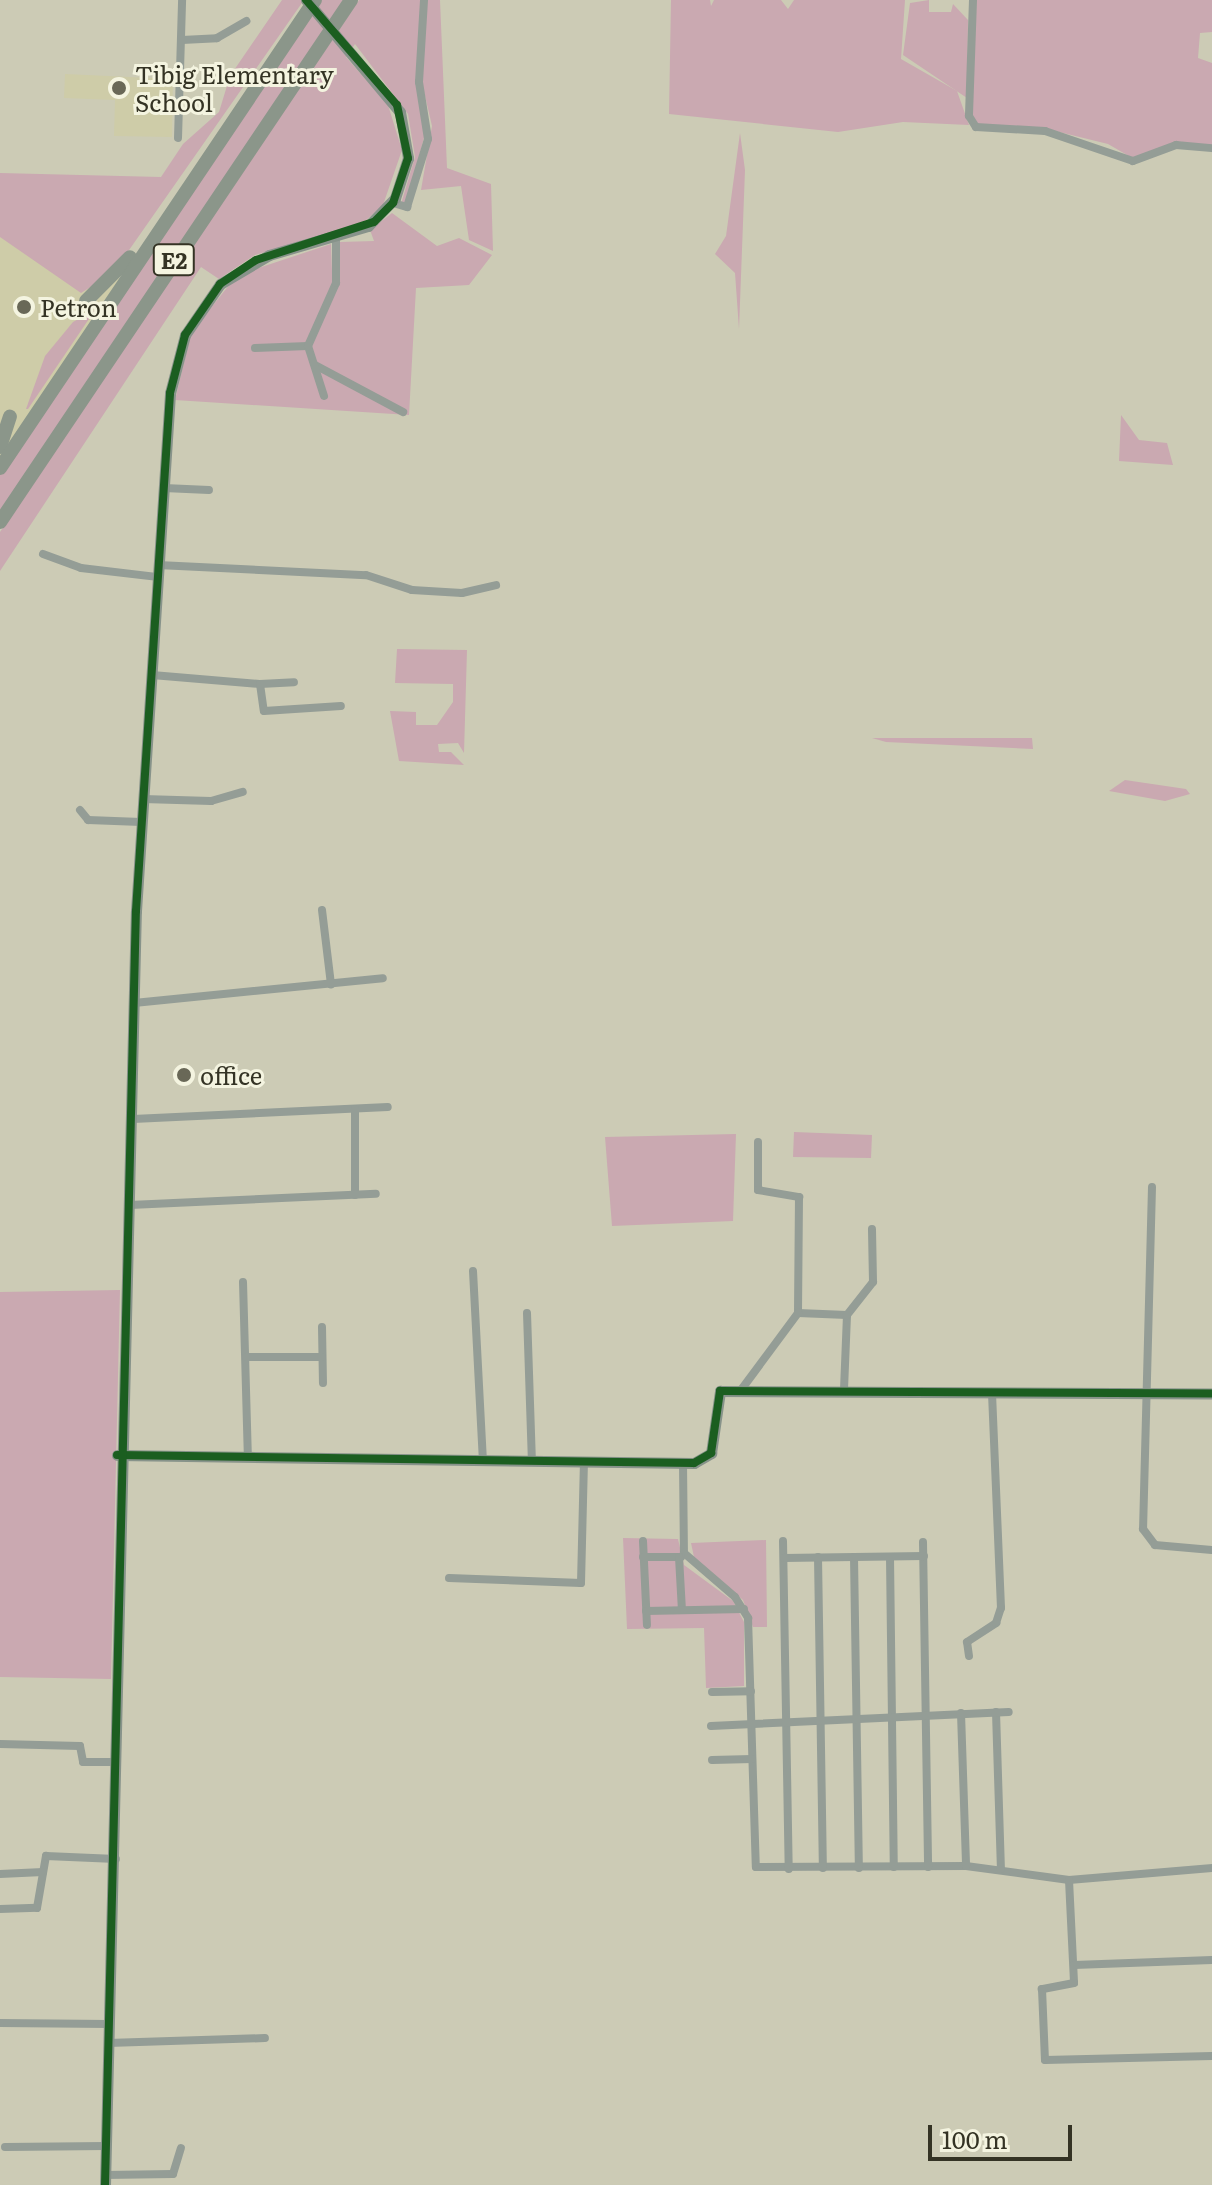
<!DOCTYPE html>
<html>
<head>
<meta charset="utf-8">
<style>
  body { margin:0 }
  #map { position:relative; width:1212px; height:2185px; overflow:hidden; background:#cccbb5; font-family:Literata,serif }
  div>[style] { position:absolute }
  .built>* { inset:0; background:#cecca8 }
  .green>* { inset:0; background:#caa9b1 }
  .street>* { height:8px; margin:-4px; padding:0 4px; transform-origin:4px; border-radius:4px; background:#949d96 }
  .secondary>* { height:11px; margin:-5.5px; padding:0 5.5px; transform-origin:5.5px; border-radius:5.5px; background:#87938a }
  .highway>* { height:14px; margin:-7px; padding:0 7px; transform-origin:7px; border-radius:7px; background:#8b968a }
  .secondary-bridge>* { height:11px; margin:-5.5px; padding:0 5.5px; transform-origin:5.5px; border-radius:5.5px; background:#87938a }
  .cycleway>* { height:8px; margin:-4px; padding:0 4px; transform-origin:4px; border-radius:4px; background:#1b5e20 }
  .dots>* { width:22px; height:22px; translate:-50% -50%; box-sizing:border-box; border:4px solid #f4f4e0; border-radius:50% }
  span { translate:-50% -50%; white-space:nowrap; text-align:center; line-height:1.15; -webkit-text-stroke:6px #f4f4e0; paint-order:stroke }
  .shield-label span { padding:2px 6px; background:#f4f4e0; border:2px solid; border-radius:6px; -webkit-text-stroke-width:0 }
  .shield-label { font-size:22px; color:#343324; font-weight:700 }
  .poi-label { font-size:24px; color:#343324 }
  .left { translate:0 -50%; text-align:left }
  .scale { position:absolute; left:928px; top:2125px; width:144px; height:36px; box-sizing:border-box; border:4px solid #343324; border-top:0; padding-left:10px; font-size:24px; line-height:28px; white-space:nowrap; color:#343324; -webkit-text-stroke:6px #f4f4e0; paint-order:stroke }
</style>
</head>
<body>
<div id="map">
  <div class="built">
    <div style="clip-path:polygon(65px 74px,173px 79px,172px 137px,114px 136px,115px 100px,64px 98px)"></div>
    <div style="clip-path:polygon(0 237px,120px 278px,0 458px)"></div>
  </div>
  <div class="green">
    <div style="clip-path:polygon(282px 0,304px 0,113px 273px,81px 293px,0 237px,0 173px,161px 177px,183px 144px,219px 112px,230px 76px)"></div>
    <div style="clip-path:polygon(320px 0,344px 0,0 511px,0 475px)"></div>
    <div style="clip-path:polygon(359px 0,423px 0,425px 134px,407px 201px,401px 204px,415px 157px,408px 114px,355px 44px,346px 57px,388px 105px,402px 150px,383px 205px,364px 222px,255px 255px,219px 279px,201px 267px,0 571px,0 532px)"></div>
    <div style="clip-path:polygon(426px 0,440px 0,447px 168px,491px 184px,493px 251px,469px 240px,461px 186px,421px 190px,432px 126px,422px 83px)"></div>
    <div style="clip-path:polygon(671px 0,710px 0,711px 6px,714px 0,781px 0,788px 9px,794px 0,905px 0,901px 59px,957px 91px,969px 125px,903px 122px,838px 132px,669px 114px)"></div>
    <div style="clip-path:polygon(929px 0,929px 12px,951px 12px,953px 4px,968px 20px,967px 98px,903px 55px,910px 3px)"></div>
    <div style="clip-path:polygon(976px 0,1212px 0,1212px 32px,1200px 33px,1198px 58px,1212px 63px,1212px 145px,1176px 142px,1134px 159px,1108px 144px,1051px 130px,978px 124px,972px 115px)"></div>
    <div style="clip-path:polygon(740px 133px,745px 170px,739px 329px,735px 273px,715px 254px,726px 236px)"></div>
    <div style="clip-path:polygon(392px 213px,437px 246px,459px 238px,492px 255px,469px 285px,416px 288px,409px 415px,175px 400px,191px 333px,237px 275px,331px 244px,333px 299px,340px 242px,374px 241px,370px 230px)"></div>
    <div style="clip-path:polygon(95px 310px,28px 409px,26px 409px,45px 356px,73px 322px)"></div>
    <div style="clip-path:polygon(1121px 415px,1139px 440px,1167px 443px,1173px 465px,1119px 461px)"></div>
    <div style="clip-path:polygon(397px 649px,467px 650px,464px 753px,458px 743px,438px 744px,439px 752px,451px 752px,464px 765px,399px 761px,390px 711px,416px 712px,416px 725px,437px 725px,453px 702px,453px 684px,395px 683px)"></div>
    <div style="clip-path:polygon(872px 738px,1032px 738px,1033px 749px,886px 742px)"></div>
    <div style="clip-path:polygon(1125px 780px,1186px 789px,1190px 794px,1165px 801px,1109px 791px)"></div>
    <div style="clip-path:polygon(794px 1132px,872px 1135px,871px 1158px,793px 1157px)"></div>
    <div style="clip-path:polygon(736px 1134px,733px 1221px,612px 1226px,605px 1137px)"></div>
    <div style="clip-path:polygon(120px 1290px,111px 1679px,0 1677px,0 1292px)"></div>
    <div style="clip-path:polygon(623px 1538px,678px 1539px,684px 1565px,733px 1601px,744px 1622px,744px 1686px,706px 1688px,704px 1628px,627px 1629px)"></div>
    <div style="clip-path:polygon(766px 1540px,767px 1627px,753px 1627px,743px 1600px,694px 1557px,691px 1543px)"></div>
  </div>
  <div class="street">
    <div style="left:973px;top:0;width:116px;rotate:92deg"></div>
    <div style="left:969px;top:116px;width:13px;rotate:58deg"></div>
    <div style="left:976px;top:127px;width:69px;rotate:3.3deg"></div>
    <div style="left:1045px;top:131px;width:93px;rotate:18.8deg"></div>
    <div style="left:1133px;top:161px;width:46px;rotate:-20.4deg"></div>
    <div style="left:1176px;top:145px;width:36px;rotate:5deg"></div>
    <div style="left:182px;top:40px;width:35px;rotate:-3deg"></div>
    <div style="left:217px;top:38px;width:34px;rotate:-30deg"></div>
    <div style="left:178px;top:138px;width:138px;rotate:-88.3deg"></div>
    <div style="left:393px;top:203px;width:15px;rotate:16deg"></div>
    <div style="left:407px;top:207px;width:71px;rotate:-72.8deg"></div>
    <div style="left:428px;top:139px;width:58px;rotate:-99deg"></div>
    <div style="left:419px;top:82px;width:82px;rotate:-86.5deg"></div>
    <div style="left:255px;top:348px;width:53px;rotate:-2.2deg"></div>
    <div style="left:315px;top:365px;width:100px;rotate:28.1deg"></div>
    <div style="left:324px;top:396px;width:52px;rotate:-107.7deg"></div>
    <div style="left:308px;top:346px;width:69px;rotate:-66deg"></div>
    <div style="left:336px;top:283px;width:47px;rotate:-90deg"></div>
    <div style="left:164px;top:488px;width:45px;rotate:2.5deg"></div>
    <div style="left:43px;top:554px;width:40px;rotate:20.2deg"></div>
    <div style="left:81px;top:568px;width:78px;rotate:6.7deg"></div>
    <div style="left:158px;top:565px;width:208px;rotate:2.8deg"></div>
    <div style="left:366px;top:575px;width:48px;rotate:18.1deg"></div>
    <div style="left:412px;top:590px;width:50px;rotate:3.4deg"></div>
    <div style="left:462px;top:593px;width:35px;rotate:-13deg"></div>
    <div style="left:152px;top:675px;width:108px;rotate:4.8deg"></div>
    <div style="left:260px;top:684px;width:27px;rotate:82deg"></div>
    <div style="left:264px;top:711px;width:77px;rotate:-3.7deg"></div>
    <div style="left:260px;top:684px;width:34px;rotate:-3deg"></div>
    <div style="left:143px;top:799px;width:68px;rotate:1.7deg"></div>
    <div style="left:211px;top:801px;width:33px;rotate:-16deg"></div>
    <div style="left:80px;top:810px;width:13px;rotate:51deg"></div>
    <div style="left:88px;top:820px;width:53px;rotate:2.2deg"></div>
    <div style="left:322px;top:910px;width:75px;rotate:83.1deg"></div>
    <div style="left:134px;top:1003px;width:250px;rotate:-5.7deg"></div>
    <div style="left:133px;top:1119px;width:255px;rotate:-2.7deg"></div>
    <div style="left:758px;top:1142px;width:48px;rotate:90deg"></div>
    <div style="left:758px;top:1190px;width:42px;rotate:9.7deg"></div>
    <div style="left:799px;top:1197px;width:116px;rotate:90.5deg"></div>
    <div style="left:798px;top:1313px;width:49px;rotate:2.3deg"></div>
    <div style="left:847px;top:1315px;width:76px;rotate:92.3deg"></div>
    <div style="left:1152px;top:1187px;width:342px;rotate:91.5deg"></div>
    <div style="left:1143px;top:1529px;width:20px;rotate:53deg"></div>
    <div style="left:1155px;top:1545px;width:57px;rotate:5deg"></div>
    <div style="left:355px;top:1195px;width:86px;rotate:-90deg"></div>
    <div style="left:130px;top:1205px;width:246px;rotate:-2.6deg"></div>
    <div style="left:473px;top:1271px;width:190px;rotate:87deg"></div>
    <div style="left:243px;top:1282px;width:176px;rotate:88.4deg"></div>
    <div style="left:527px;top:1313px;width:147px;rotate:88.1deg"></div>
    <div style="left:847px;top:1315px;width:42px;rotate:-51.8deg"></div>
    <div style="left:873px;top:1282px;width:53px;rotate:-91.1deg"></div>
    <div style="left:322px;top:1327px;width:56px;rotate:89deg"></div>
    <div style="left:246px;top:1357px;width:76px"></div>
    <div style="left:741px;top:1390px;width:96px;rotate:-53.5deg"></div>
    <div style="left:683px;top:1463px;width:90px;rotate:89.4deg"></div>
    <div style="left:684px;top:1553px;width:67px;rotate:40.8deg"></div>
    <div style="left:735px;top:1597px;width:25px;rotate:58deg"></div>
    <div style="left:748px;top:1618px;width:249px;rotate:88.2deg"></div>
    <div style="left:756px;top:1867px;width:210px;rotate:-0.3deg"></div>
    <div style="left:966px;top:1866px;width:104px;rotate:7.7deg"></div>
    <div style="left:1069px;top:1880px;width:144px;rotate:-4.8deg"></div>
    <div style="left:643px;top:1541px;width:84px;rotate:87.3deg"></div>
    <div style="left:783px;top:1541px;width:328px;rotate:89deg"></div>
    <div style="left:923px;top:1542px;width:325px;rotate:89.1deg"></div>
    <div style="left:643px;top:1557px;width:38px"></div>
    <div style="left:679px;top:1557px;width:53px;rotate:86.8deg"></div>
    <div style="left:818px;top:1557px;width:311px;rotate:89.1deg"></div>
    <div style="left:854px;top:1557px;width:311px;rotate:89.1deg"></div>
    <div style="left:890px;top:1557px;width:310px;rotate:89.3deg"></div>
    <div style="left:784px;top:1558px;width:140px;rotate:-0.8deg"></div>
    <div style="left:449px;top:1578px;width:132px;rotate:2.2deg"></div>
    <div style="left:581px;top:1583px;width:122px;rotate:-88.6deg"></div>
    <div style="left:646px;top:1611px;width:98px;rotate:-1.2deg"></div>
    <div style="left:969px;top:1656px;width:14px;rotate:-98deg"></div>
    <div style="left:967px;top:1642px;width:35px;rotate:-33deg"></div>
    <div style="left:996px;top:1623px;width:16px;rotate:-72deg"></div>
    <div style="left:1001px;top:1608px;width:216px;rotate:-92.4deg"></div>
    <div style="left:712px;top:1692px;width:39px;rotate:-1deg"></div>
    <div style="left:996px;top:1712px;width:157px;rotate:88.2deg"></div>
    <div style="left:961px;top:1713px;width:153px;rotate:88.1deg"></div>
    <div style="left:711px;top:1726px;width:298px;rotate:-2.7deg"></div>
    <div style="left:0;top:1744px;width:80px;rotate:1.4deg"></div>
    <div style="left:80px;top:1746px;width:16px;rotate:79deg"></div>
    <div style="left:83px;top:1762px;width:33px"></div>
    <div style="left:712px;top:1760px;width:40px;rotate:-1.4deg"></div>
    <div style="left:0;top:1874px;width:43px;rotate:-2.7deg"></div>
    <div style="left:1069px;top:1880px;width:103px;rotate:87.2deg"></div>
    <div style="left:1074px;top:1983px;width:33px;rotate:169deg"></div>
    <div style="left:1042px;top:1989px;width:71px;rotate:87.6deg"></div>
    <div style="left:1045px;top:2060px;width:167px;rotate:-1.4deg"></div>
    <div style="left:0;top:1909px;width:37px;rotate:-2deg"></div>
    <div style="left:37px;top:1908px;width:53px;rotate:-80.2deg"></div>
    <div style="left:46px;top:1856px;width:70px;rotate:2.5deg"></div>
    <div style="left:1074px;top:1965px;width:138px;rotate:-2.1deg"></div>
    <div style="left:0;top:2023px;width:109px;rotate:0.5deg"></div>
    <div style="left:108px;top:2043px;width:157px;rotate:-1.8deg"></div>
    <div style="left:5px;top:2147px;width:101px;rotate:-0.6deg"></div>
    <div style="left:105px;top:2175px;width:68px;rotate:-0.8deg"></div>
    <div style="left:173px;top:2174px;width:27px;rotate:-73deg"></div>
  </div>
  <div class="secondary">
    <div style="left:117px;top:1455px;width:577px;rotate:0.79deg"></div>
    <div style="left:694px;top:1463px;width:20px;rotate:-30deg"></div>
    <div style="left:711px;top:1453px;width:63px;rotate:-81.7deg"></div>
    <div style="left:720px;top:1391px;width:492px;rotate:0.3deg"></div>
    <div style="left:105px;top:2185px;width:1274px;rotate:-88.61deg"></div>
    <div style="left:136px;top:911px;width:519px;rotate:-86.24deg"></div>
    <div style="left:170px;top:393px;width:60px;rotate:-75.5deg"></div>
    <div style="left:185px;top:335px;width:62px;rotate:-55.5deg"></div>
    <div style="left:220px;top:284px;width:57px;rotate:-30.6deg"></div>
    <div style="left:269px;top:255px;width:103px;rotate:-16.3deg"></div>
    <div style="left:368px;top:226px;width:39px;rotate:-46deg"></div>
  </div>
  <div class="highway">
    <div style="left:86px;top:301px;width:62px;rotate:-45deg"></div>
    <div style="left:0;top:447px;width:32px;rotate:-72deg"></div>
    <div style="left:0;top:468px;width:564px;rotate:-56.06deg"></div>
    <div style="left:0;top:522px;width:629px;rotate:-56.08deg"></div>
  </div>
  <div class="secondary-bridge">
    <div style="left:306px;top:0;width:146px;rotate:50deg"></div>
    <div style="left:400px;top:112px;width:47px;rotate:80.1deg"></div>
    <div style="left:408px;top:158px;width:42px;rotate:108deg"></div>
  </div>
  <div class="cycleway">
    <div style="left:117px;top:1455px;width:577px;rotate:0.79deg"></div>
    <div style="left:694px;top:1463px;width:20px;rotate:-30deg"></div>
    <div style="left:711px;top:1453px;width:63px;rotate:-81.7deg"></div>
    <div style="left:720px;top:1391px;width:492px;rotate:0.3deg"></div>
    <div style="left:105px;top:2185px;width:1274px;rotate:-88.61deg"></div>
    <div style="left:136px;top:911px;width:519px;rotate:-86.24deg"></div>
    <div style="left:170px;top:393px;width:60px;rotate:-75.5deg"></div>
    <div style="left:185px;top:335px;width:62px;rotate:-55.5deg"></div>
    <div style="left:220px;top:284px;width:43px;rotate:-33.7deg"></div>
    <div style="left:256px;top:260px;width:124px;rotate:-17.9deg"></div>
    <div style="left:374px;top:222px;width:27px;rotate:-45deg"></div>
    <div style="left:393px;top:203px;width:47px;rotate:-71.6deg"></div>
    <div style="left:408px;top:158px;width:54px;rotate:-101.7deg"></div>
    <div style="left:397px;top:105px;width:139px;rotate:-130.9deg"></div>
  </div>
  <div class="dots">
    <div style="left:119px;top:88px;background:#696857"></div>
    <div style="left:24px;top:307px;background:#696857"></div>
    <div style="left:184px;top:1075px;background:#696857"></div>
  </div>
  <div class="shield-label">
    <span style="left:174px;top:260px">E2</span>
  </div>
  <div class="poi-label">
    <span class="left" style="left:135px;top:88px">Tibig Elementary<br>School</span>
    <span class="left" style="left:40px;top:307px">Petron</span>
    <span class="left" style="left:200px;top:1075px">office</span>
  </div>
  <div class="scale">100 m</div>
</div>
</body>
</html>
